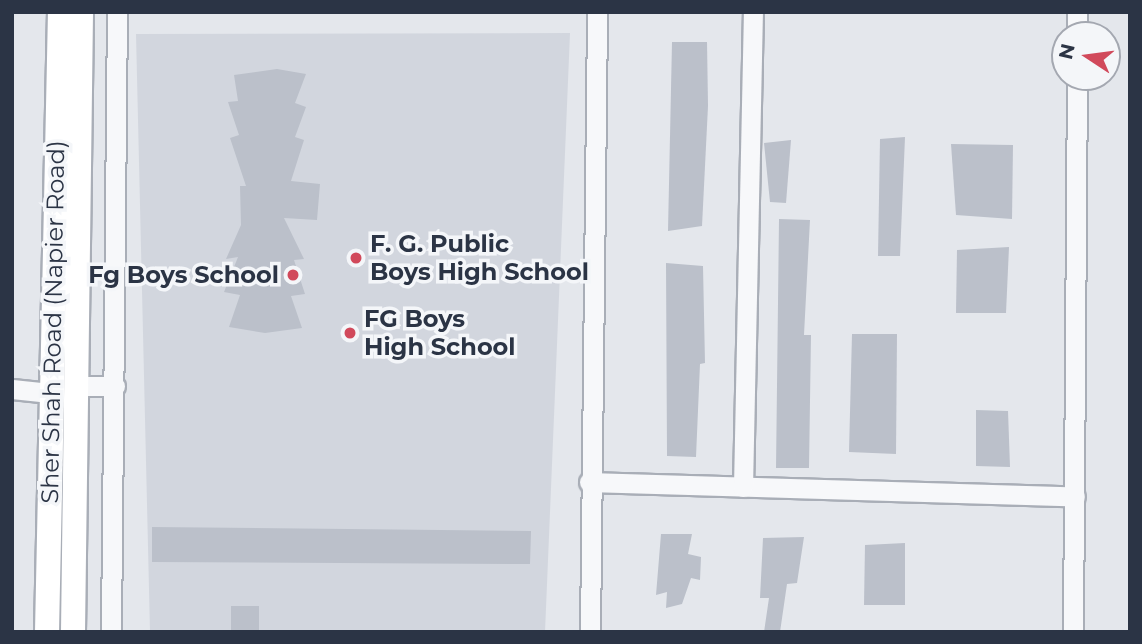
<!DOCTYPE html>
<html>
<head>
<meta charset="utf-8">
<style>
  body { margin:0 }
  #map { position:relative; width:1142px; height:644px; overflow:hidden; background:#e4e7ec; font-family:Montserrat,sans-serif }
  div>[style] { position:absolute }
  .built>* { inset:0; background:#d2d6de }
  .building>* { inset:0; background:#bbc0ca }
  .roads { filter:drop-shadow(2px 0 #a9aeb7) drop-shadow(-2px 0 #a9aeb7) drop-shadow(0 2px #a9aeb7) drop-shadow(0 -2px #a9aeb7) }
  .minor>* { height:19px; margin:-9.5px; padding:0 9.5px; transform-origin:9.5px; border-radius:9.5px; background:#f7f8fa }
  .major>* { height:24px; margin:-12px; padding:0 12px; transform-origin:12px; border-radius:12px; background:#fff }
  .dots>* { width:19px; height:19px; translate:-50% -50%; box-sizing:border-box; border:4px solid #f4f6f9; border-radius:50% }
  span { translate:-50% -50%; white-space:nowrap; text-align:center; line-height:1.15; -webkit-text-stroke:7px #f4f6f9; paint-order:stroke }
  .poi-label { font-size:24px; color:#2b3445; font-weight:700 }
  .left { translate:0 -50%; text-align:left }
  .right { translate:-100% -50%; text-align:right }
  .street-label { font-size:24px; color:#2b3445 }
  .frame { position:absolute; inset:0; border:14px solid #2b3445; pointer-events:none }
  .north { position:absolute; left:1051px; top:21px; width:70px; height:70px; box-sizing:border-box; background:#f4f6f9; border:2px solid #a4a8b1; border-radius:50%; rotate:283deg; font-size:19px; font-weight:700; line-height:28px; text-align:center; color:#2b3445 }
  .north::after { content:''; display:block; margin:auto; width:24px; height:32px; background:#d1495b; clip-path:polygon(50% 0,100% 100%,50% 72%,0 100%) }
</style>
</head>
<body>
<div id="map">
  <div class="built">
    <div style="clip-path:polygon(570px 33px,545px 632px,150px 632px,136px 34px)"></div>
  </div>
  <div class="building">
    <div style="clip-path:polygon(672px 42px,707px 42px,708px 106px,702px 226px,668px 231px)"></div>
    <div style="clip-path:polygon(277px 69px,306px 74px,295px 103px,306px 107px,295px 137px,304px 140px,291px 181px,320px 184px,317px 220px,284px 218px,304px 259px,294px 260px,305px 294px,291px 296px,302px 328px,265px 333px,229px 327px,240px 295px,224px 292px,238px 257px,226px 259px,241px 225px,240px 186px,246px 186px,230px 138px,239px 135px,228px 102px,238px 101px,234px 75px)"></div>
    <div style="clip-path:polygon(905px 137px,900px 256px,878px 256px,880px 139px)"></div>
    <div style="clip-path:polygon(791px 140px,786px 203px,770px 202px,764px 143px)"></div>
    <div style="clip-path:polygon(951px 144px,1013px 145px,1012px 219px,956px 215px)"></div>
    <div style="clip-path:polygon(779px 219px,810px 220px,804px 335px,811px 335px,809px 468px,776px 468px)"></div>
    <div style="clip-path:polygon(1009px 247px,1006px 313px,956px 313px,957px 250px)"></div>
    <div style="clip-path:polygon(666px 263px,703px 266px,705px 363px,700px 364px,696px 457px,667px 456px)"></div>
    <div style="clip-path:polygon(852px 334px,897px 334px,896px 454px,849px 452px)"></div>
    <div style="clip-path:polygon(976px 410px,1008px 411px,1010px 467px,976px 466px)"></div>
    <div style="clip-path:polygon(152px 527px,531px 531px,530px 564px,152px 562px)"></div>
    <div style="clip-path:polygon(661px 534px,692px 534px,688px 554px,701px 557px,700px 580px,691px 578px,682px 604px,666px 608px,667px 592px,656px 595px)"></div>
    <div style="clip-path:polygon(804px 537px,797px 583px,787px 584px,780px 632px,764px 632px,769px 598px,760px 598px,763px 538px)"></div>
    <div style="clip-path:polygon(905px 543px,905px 605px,864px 605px,865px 545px)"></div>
    <div style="clip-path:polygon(231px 606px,259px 606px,259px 632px,231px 632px)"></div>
  </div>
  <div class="roads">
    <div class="minor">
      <div style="left:1077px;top:35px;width:23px;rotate:-90deg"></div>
      <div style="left:76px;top:386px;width:39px"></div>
      <div style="left:12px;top:389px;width:38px;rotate:6deg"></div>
      <div style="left:589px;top:482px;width:486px;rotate:1.7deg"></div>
      <div style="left:743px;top:487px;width:475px;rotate:-88.8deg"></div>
      <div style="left:111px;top:632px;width:620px;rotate:-89.45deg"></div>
      <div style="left:590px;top:632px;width:620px;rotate:-89.35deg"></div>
      <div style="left:1073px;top:632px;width:555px;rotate:-89.59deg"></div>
    </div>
    <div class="major">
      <div style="left:47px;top:632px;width:620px;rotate:-88.8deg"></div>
      <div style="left:73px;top:632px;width:620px;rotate:-89.26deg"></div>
    </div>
  </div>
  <div class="dots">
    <div style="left:356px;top:258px;background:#d1495b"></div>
    <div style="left:293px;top:275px;background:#d1495b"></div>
    <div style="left:350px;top:333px;background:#d1495b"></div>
  </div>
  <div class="poi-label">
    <span class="left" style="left:370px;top:258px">F. G. Public<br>Boys High School</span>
    <span class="right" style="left:279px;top:275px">Fg Boys School</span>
    <span class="left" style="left:364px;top:333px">FG Boys<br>High School</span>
  </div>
  <div class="street-label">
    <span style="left:53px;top:322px;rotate:-89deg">Sher Shah Road (Napier Road)</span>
  </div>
  <div class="frame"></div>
  <div class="north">N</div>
</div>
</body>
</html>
